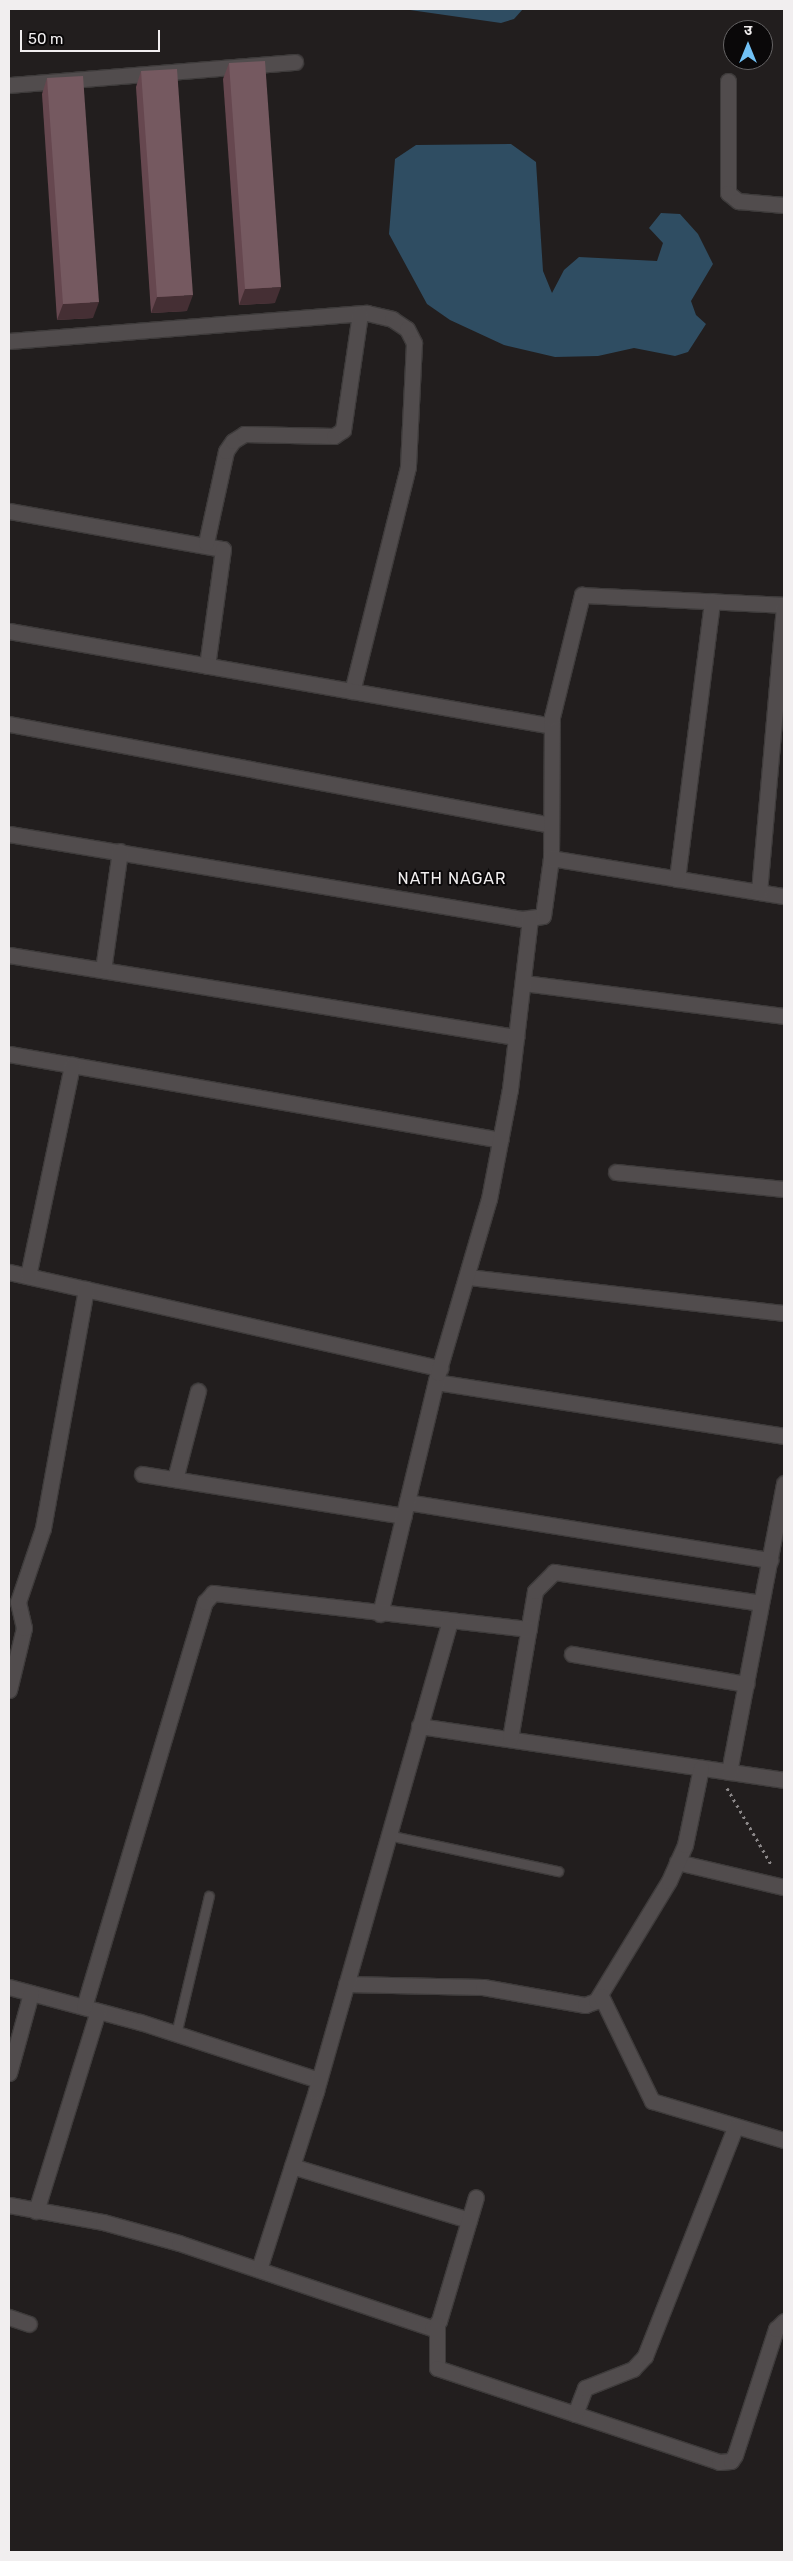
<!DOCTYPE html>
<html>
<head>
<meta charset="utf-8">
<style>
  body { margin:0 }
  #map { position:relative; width:793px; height:2561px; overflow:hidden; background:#221e1e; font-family:Rubik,"Noto Sans Devanagari",sans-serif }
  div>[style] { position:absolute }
  .water>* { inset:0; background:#2f4d62 }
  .path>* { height:3px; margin-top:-1.5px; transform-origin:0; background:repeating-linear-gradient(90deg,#8b8788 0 2.5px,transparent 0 6.5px) }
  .roads { filter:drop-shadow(1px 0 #3e3b3b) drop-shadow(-1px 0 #3e3b3b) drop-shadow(0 1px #3e3b3b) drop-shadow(0 -1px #3e3b3b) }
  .lane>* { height:9px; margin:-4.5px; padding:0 4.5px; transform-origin:4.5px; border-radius:4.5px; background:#514c4d }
  .street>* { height:15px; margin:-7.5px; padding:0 7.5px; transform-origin:7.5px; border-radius:7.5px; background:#514c4d }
  .wall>* { inset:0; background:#66474f }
  .shaded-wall>* { inset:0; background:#452f34 }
  .building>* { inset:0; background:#755960 }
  span { translate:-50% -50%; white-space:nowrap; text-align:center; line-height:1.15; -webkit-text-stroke:4px #0a0809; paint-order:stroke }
  .neighbourhood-label { font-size:16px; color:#f1eeef; letter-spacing:1px }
  .frame { position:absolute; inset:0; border:10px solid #f1eeef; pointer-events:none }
  .north { position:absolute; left:723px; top:20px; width:50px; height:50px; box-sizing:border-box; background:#0a0809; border:1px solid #666465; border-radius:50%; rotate:0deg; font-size:14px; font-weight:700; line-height:20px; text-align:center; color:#f1eeef }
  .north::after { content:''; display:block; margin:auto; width:18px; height:22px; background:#71c1f5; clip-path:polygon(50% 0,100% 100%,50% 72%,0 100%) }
  .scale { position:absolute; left:20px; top:30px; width:140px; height:22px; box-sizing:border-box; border:2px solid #f1eeef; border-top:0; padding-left:6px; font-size:15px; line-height:18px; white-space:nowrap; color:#f1eeef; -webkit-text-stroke:4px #0a0809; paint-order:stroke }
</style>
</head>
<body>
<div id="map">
  <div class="water">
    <div style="clip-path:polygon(403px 9px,523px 9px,514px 19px,501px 23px)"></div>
    <div style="clip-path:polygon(511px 144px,536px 162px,543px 271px,552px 293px,564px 270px,579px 257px,657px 261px,663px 243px,649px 228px,661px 213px,680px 214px,698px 234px,713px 264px,691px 301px,696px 315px,706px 324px,688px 352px,675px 356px,634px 348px,598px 356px,555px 357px,504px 345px,450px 320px,427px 304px,389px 234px,395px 159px,416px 145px)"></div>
  </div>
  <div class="path">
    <div style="left:727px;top:1788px;width:90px;rotate:60deg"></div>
  </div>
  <div class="roads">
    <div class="lane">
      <div style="left:388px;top:1835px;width:174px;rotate:12deg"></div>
      <div style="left:176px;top:2034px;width:142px;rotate:-76.6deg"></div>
    </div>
    <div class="street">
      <div style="left:728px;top:81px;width:112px;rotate:90deg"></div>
      <div style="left:728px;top:193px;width:13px;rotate:39deg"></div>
      <div style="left:738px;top:201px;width:46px;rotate:5deg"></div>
      <div style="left:9px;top:85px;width:287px;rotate:-4.6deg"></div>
      <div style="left:9px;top:341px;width:359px;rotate:-4.5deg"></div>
      <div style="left:367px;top:313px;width:26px;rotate:13deg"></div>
      <div style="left:392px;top:319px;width:18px;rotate:34deg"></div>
      <div style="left:407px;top:329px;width:16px;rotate:63deg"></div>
      <div style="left:414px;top:343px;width:124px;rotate:92.8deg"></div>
      <div style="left:408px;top:467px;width:231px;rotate:104deg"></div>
      <div style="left:9px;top:511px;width:217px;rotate:10.1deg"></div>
      <div style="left:223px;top:549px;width:118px;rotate:97.8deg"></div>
      <div style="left:206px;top:543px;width:94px;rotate:-77.7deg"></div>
      <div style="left:226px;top:451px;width:12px;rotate:-55deg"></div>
      <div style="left:233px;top:441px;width:13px;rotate:-32deg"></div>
      <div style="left:244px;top:434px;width:90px;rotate:1.3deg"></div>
      <div style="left:334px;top:436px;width:11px;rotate:-34deg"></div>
      <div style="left:343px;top:430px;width:117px;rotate:-81.7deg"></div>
      <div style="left:9px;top:631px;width:551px;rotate:9.92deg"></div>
      <div style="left:9px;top:724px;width:551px;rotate:10.56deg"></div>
      <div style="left:9px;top:834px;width:520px;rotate:9.41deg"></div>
      <div style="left:522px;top:919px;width:21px;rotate:-8deg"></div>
      <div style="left:543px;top:916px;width:59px;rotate:-82.1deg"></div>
      <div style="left:551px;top:858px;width:141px;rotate:-89.6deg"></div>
      <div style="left:552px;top:717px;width:126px;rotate:-76.2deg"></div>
      <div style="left:582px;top:595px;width:202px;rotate:2.8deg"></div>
      <div style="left:551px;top:858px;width:236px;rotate:9.3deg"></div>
      <div style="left:677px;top:879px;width:280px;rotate:-82.8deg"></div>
      <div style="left:759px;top:892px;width:287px;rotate:-85deg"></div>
      <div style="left:9px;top:955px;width:514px;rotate:9.19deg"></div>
      <div style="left:103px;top:970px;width:120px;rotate:-81.9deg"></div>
      <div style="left:523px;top:983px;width:263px;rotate:7.2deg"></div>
      <div style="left:9px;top:1054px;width:499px;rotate:9.9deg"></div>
      <div style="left:616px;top:1172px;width:169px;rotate:5.8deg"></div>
      <div style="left:9px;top:1272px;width:442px;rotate:12.6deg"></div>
      <div style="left:28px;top:1276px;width:216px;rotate:-78.2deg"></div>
      <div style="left:468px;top:1277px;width:318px;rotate:6.5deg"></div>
      <div style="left:436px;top:1382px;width:352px;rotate:8.8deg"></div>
      <div style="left:142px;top:1474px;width:265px;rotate:9.1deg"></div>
      <div style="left:175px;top:1479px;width:91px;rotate:-75.4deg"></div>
      <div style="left:407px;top:1502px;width:368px;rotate:9.1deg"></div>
      <div style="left:380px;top:1614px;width:248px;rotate:-76.5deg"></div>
      <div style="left:438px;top:1373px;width:181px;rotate:-73.7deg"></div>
      <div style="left:489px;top:1199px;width:112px;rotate:-79.2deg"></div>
      <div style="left:510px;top:1089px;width:172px;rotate:-83.3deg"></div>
      <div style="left:572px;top:1654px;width:177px;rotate:9.8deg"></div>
      <div style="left:9px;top:1690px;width:64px;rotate:-76.4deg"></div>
      <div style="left:24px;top:1628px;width:27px;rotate:-103deg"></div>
      <div style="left:18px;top:1602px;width:78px;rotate:-71.3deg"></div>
      <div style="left:43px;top:1528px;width:243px;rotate:-79.8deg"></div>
      <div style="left:419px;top:1726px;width:369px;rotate:8.4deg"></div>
      <div style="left:510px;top:1739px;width:150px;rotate:-80.4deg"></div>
      <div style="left:535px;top:1591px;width:27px;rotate:-45deg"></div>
      <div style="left:554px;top:1572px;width:209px;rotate:8.5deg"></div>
      <div style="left:729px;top:1772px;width:294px;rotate:-79.2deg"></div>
      <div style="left:677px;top:1862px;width:110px;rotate:13.2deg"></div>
      <div style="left:346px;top:1984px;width:137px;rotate:1.3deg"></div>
      <div style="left:483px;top:1987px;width:104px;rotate:10deg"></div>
      <div style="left:585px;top:2005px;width:12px;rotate:-20deg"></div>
      <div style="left:596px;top:2001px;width:140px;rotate:-58.7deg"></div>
      <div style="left:669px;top:1881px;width:39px;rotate:-66deg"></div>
      <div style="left:685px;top:1845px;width:79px;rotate:-78.3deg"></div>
      <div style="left:9px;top:1987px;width:136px;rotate:15deg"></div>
      <div style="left:140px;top:2022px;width:188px;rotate:18deg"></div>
      <div style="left:601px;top:1996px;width:117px;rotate:64.1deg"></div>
      <div style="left:652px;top:2101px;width:138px;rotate:16.5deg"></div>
      <div style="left:84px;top:2007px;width:423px;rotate:-73.4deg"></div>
      <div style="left:205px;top:1602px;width:12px;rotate:-48deg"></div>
      <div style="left:213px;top:1593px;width:318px;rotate:6.5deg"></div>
      <div style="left:9px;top:2073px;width:83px;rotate:-74.6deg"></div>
      <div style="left:292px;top:2166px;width:185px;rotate:17deg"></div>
      <div style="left:9px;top:2205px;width:96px;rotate:10.3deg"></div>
      <div style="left:103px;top:2222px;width:79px;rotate:15.4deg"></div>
      <div style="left:179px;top:2243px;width:267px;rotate:18.6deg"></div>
      <div style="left:432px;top:2328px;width:10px;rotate:-45deg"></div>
      <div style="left:439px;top:2321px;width:129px;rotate:-73.4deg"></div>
      <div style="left:36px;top:2211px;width:209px;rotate:-72.8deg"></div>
      <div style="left:259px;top:2269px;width:187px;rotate:-72.2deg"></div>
      <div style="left:316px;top:2091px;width:487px;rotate:-74.1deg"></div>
      <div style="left:9px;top:2317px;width:21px;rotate:19deg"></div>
      <div style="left:437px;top:2325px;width:43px;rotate:90deg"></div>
      <div style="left:437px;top:2368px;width:297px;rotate:18.4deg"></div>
      <div style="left:719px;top:2462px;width:12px;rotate:-5deg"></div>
      <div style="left:731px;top:2461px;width:7px;rotate:-56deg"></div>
      <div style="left:735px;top:2455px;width:133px;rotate:-72deg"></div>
      <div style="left:776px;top:2329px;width:11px;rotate:-45deg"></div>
      <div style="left:575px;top:2414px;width:28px;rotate:-69deg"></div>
      <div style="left:585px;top:2388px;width:52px;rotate:-21.6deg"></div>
      <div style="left:633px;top:2369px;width:18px;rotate:-47deg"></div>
      <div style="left:645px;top:2356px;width:246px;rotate:-68.5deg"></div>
    </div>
  </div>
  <div class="wall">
    <div style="clip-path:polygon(229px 63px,275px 303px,239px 305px,223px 79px)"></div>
    <div style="clip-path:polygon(141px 71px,187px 311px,151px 313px,136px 87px)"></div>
    <div style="clip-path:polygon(47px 78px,93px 318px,57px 320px,42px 94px)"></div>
  </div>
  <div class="shaded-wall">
    <div style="clip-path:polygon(281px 287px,275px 303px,239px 305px,245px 289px)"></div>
    <div style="clip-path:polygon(193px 295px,187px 311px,151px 313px,157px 297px)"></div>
    <div style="clip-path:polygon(99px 302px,93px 318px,57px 320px,63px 304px)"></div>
  </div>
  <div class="building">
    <div style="clip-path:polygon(265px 61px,281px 287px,245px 289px,229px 63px)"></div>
    <div style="clip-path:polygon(177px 69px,193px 295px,157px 297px,141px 71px)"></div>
    <div style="clip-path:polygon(83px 76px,99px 302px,63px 304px,47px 78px)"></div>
  </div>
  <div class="neighbourhood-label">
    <span style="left:452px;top:879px">NATH NAGAR</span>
  </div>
  <div class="frame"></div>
  <div class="north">उ</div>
  <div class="scale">50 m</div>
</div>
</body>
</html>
